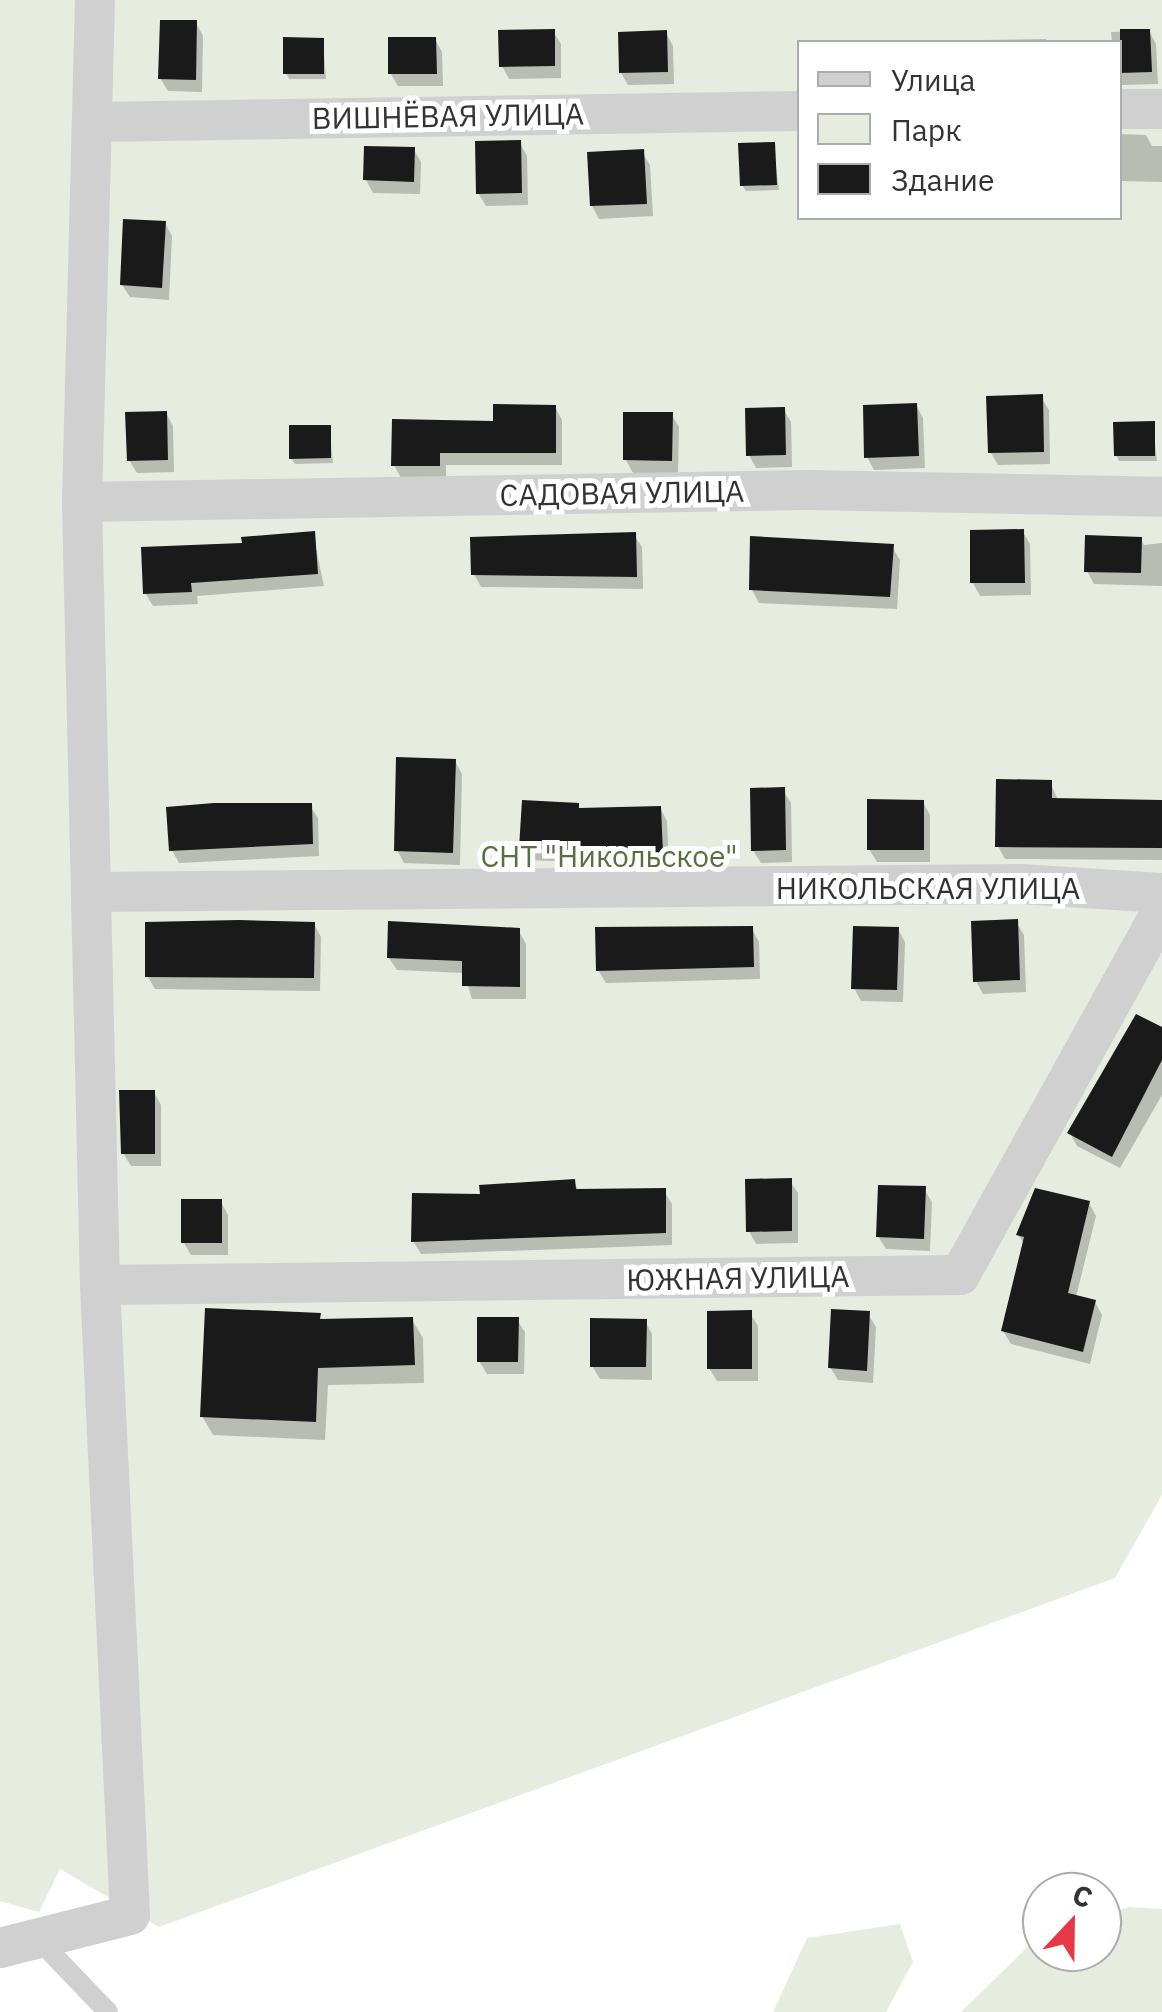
<!DOCTYPE html>
<html>
<head>
<meta charset="utf-8">
<style>
  body { margin:0 }
  #map { position:relative; width:1162px; height:2012px; overflow:hidden; background:#fff; font-family:"IBM Plex Sans",sans-serif }
  div>[style] { position:absolute }
  .green>* { inset:0; background:#e6ecdf }
  .shadow>* { inset:0; background:#0003 }
  .building>* { inset:0; background:#1a1a1a }
  .lane>* { height:20px; margin:-10px; padding:0 10px; transform-origin:10px; border-radius:10px; background:#d0d0d0 }
  .street>* { height:40px; margin:-20px; padding:0 20px; transform-origin:20px; border-radius:20px; background:#d0d0d0 }
  span { translate:-50% -50%; white-space:nowrap; text-align:center; line-height:1.15; -webkit-text-stroke:10px #fff; paint-order:stroke }
  .street-label { font-size:30px; color:#333 }
  .park-label { font-size:30px; color:#56703f }
  .legend { position:absolute; left:797px; top:40px; width:325px; height:180px; box-sizing:border-box; background:#fff; border:2px solid #adadad; margin:0; padding:12px 18px; list-style:none; font-size:30px; color:#333 }
  .legend li { display:flex; align-items:center; gap:20px; height:50px }
  .legend b { width:50px; border:2px solid #adadad }
  .north { position:absolute; left:1022px; top:1872px; width:100px; height:100px; box-sizing:border-box; background:#fff; border:2px solid #adadad; border-radius:50%; rotate:22deg; font-size:28px; font-weight:700; line-height:40px; text-align:center; color:#333 }
  .north::after { content:''; display:block; margin:auto; width:35px; height:45px; background:#e63946; clip-path:polygon(50% 0,100% 100%,50% 72%,0 100%) }
</style>
</head>
<body>
<div id="map">
  <div class="green">
    <div style="clip-path:polygon(evenodd,0 0,1162px 0,1162px 1495px,1115px 1578px,159px 1927px,60px 1869px,39px 1912px,0 1901px,0 0,800px 42px,1120px 42px,1120px 218px,800px 218px,800px 42px)"></div>
    <div style="clip-path:polygon(1129px 1907px,1162px 1909px,1162px 2012px,961px 2012px,1042px 1933px,1042px 1952px,1102px 1952px,1102px 1915px)"></div>
    <div style="clip-path:polygon(900px 1924px,913px 1962px,886px 2012px,773px 2012px,807px 1938px)"></div>
  </div>
  <div class="shadow">
    <div style="clip-path:polygon(196px 23px,203px 36px,202px 92px,168px 91px,160px 78px)"></div>
    <div style="clip-path:polygon(553px 31px,561px 44px,561px 78px,509px 79px,502px 66px)"></div>
    <div style="clip-path:polygon(1149px 31px,1156px 44px,1158px 84px,1120px 85px,1120px 42px,1112px 42px,1111px 32px)"></div>
    <div style="clip-path:polygon(666px 33px,673px 46px,674px 84px,628px 85px,621px 73px)"></div>
    <div style="clip-path:polygon(435px 39px,442px 52px,443px 86px,398px 86px,391px 74px)"></div>
    <div style="clip-path:polygon(1046px 39px,1048px 42px,979px 42px,979px 40px)"></div>
    <div style="clip-path:polygon(323px 40px,326px 79px,289px 79px,286px 73px)"></div>
    <div style="clip-path:polygon(901px 40px,902px 42px,870px 42px,870px 41px)"></div>
    <div style="clip-path:polygon(1120px 134px,1146px 135px,1152px 146px,1162px 146px,1162px 182px,1120px 181px)"></div>
    <div style="clip-path:polygon(520px 143px,527px 156px,528px 205px,486px 206px,478px 193px)"></div>
    <div style="clip-path:polygon(773px 144px,779px 190px,746px 191px,742px 185px)"></div>
    <div style="clip-path:polygon(414px 150px,421px 162px,420px 194px,373px 193px,366px 180px)"></div>
    <div style="clip-path:polygon(642px 152px,650px 165px,653px 216px,599px 219px,592px 206px)"></div>
    <div style="clip-path:polygon(848px 218px,902px 218px,902px 220px,849px 220px)"></div>
    <div style="clip-path:polygon(165px 223px,172px 236px,169px 300px,130px 297px,122px 285px)"></div>
    <div style="clip-path:polygon(1041px 397px,1049px 410px,1050px 464px,998px 465px,991px 453px)"></div>
    <div style="clip-path:polygon(916px 405px,923px 418px,925px 468px,874px 470px,867px 457px)"></div>
    <div style="clip-path:polygon(555px 407px,562px 420px,562px 465px,446px 465px,446px 478px,401px 478px,394px 465px)"></div>
    <div style="clip-path:polygon(784px 410px,791px 422px,792px 467px,756px 468px,749px 455px)"></div>
    <div style="clip-path:polygon(166px 413px,173px 426px,174px 472px,137px 473px,129px 460px)"></div>
    <div style="clip-path:polygon(671px 414px,679px 427px,678px 473px,633px 473px,626px 460px)"></div>
    <div style="clip-path:polygon(1153px 424px,1157px 461px,1119px 461px,1116px 455px)"></div>
    <div style="clip-path:polygon(329px 427px,333px 463px,295px 464px,291px 458px)"></div>
    <div style="clip-path:polygon(1023px 532px,1030px 544px,1031px 595px,980px 596px,973px 583px)"></div>
    <div style="clip-path:polygon(313px 534px,324px 586px,197px 596px,198px 604px,153px 606px,145px 593px,244px 546px)"></div>
    <div style="clip-path:polygon(634px 535px,642px 547px,643px 589px,481px 587px,474px 574px)"></div>
    <div style="clip-path:polygon(1141px 539px,1144px 545px,1162px 543px,1162px 586px,1094px 584px,1087px 571px)"></div>
    <div style="clip-path:polygon(892px 547px,900px 560px,897px 609px,759px 603px,752px 590px)"></div>
    <div style="clip-path:polygon(455px 761px,462px 774px,460px 865px,404px 863px,397px 850px)"></div>
    <div style="clip-path:polygon(1050px 782px,1058px 800px,1162px 802px,1162px 860px,1005px 859px,998px 846px)"></div>
    <div style="clip-path:polygon(783px 790px,791px 803px,792px 862px,761px 863px,753px 850px)"></div>
    <div style="clip-path:polygon(923px 802px,930px 815px,930px 862px,877px 862px,869px 849px)"></div>
    <div style="clip-path:polygon(310px 806px,318px 818px,319px 856px,179px 863px,172px 850px)"></div>
    <div style="clip-path:polygon(578px 806px,581px 811px,660px 808px,667px 821px,669px 866px,529px 860px,522px 848px)"></div>
    <div style="clip-path:polygon(1016px 922px,1024px 935px,1026px 992px,983px 994px,976px 981px)"></div>
    <div style="clip-path:polygon(314px 924px,321px 937px,320px 991px,155px 989px,148px 977px)"></div>
    <div style="clip-path:polygon(752px 929px,759px 942px,760px 979px,606px 983px,598px 970px)"></div>
    <div style="clip-path:polygon(898px 929px,905px 942px,903px 1002px,861px 1001px,854px 988px)"></div>
    <div style="clip-path:polygon(519px 931px,526px 944px,526px 999px,472px 999px,464px 973px,397px 970px,389px 958px)"></div>
    <div style="clip-path:polygon(1162px 1030px,1162px 1095px,1120px 1168px,1077px 1146px,1070px 1133px)"></div>
    <div style="clip-path:polygon(154px 1092px,161px 1105px,161px 1166px,131px 1166px,123px 1153px)"></div>
    <div style="clip-path:polygon(790px 1181px,798px 1193px,798px 1243px,756px 1244px,749px 1231px)"></div>
    <div style="clip-path:polygon(574px 1182px,579px 1191px,664px 1191px,672px 1204px,672px 1245px,421px 1254px,413px 1241px,482px 1196px)"></div>
    <div style="clip-path:polygon(924px 1189px,932px 1202px,930px 1251px,886px 1249px,878px 1236px)"></div>
    <div style="clip-path:polygon(221px 1202px,228px 1215px,228px 1255px,191px 1255px,184px 1243px)"></div>
    <div style="clip-path:polygon(1089px 1203px,1096px 1216px,1076px 1297px,1095px 1302px,1102px 1315px,1090px 1364px,1011px 1344px,1003px 1331px,1025px 1245px,1018px 1235px)"></div>
    <div style="clip-path:polygon(750px 1313px,758px 1326px,758px 1381px,717px 1381px,709px 1368px)"></div>
    <div style="clip-path:polygon(868px 1314px,876px 1327px,873px 1383px,838px 1380px,830px 1367px)"></div>
    <div style="clip-path:polygon(319px 1316px,322px 1321px,412px 1320px,423px 1338px,424px 1383px,328px 1385px,325px 1440px,213px 1435px,202px 1416px)"></div>
    <div style="clip-path:polygon(517px 1320px,525px 1332px,524px 1374px,487px 1374px,479px 1361px)"></div>
    <div style="clip-path:polygon(645px 1321px,652px 1334px,652px 1380px,600px 1379px,592px 1366px)"></div>
  </div>
  <div class="building">
    <div style="clip-path:polygon(160px 20px,197px 20px,196px 80px,158px 79px)"></div>
    <div style="clip-path:polygon(555px 29px,555px 66px,499px 67px,498px 30px)"></div>
    <div style="clip-path:polygon(1120px 29px,1150px 29px,1152px 72px,1120px 73px)"></div>
    <div style="clip-path:polygon(667px 30px,668px 72px,619px 73px,618px 32px)"></div>
    <div style="clip-path:polygon(283px 37px,324px 38px,324px 74px,283px 74px)"></div>
    <div style="clip-path:polygon(388px 37px,436px 37px,437px 74px,388px 74px)"></div>
    <div style="clip-path:polygon(521px 140px,522px 193px,476px 194px,475px 141px)"></div>
    <div style="clip-path:polygon(775px 142px,777px 185px,740px 186px,738px 143px)"></div>
    <div style="clip-path:polygon(364px 146px,415px 147px,414px 182px,363px 180px)"></div>
    <div style="clip-path:polygon(644px 149px,647px 204px,590px 206px,587px 152px)"></div>
    <div style="clip-path:polygon(123px 219px,166px 221px,162px 288px,120px 285px)"></div>
    <div style="clip-path:polygon(1043px 394px,1044px 452px,988px 453px,986px 396px)"></div>
    <div style="clip-path:polygon(917px 403px,919px 456px,864px 458px,863px 405px)"></div>
    <div style="clip-path:polygon(493px 404px,556px 405px,556px 453px,440px 453px,440px 466px,391px 466px,392px 419px,493px 421px)"></div>
    <div style="clip-path:polygon(785px 407px,786px 455px,746px 456px,745px 408px)"></div>
    <div style="clip-path:polygon(167px 411px,168px 460px,127px 461px,125px 412px)"></div>
    <div style="clip-path:polygon(623px 412px,673px 412px,672px 461px,623px 460px)"></div>
    <div style="clip-path:polygon(1155px 421px,1155px 456px,1114px 456px,1113px 422px)"></div>
    <div style="clip-path:polygon(289px 425px,331px 425px,331px 458px,289px 459px)"></div>
    <div style="clip-path:polygon(1024px 529px,1025px 583px,970px 583px,970px 530px)"></div>
    <div style="clip-path:polygon(315px 531px,318px 574px,191px 583px,192px 592px,143px 594px,141px 547px,242px 543px,241px 537px)"></div>
    <div style="clip-path:polygon(636px 532px,637px 577px,471px 575px,470px 537px)"></div>
    <div style="clip-path:polygon(1085px 535px,1142px 537px,1141px 573px,1084px 572px)"></div>
    <div style="clip-path:polygon(750px 536px,894px 544px,890px 597px,749px 590px)"></div>
    <div style="clip-path:polygon(396px 757px,456px 759px,453px 853px,394px 851px)"></div>
    <div style="clip-path:polygon(996px 779px,1052px 780px,1052px 798px,1162px 800px,1162px 848px,995px 847px)"></div>
    <div style="clip-path:polygon(785px 787px,786px 850px,751px 851px,750px 788px)"></div>
    <div style="clip-path:polygon(867px 799px,924px 800px,924px 850px,867px 850px)"></div>
    <div style="clip-path:polygon(522px 800px,579px 803px,579px 808px,661px 806px,663px 854px,519px 848px)"></div>
    <div style="clip-path:polygon(214px 803px,312px 803px,313px 844px,169px 851px,166px 807px)"></div>
    <div style="clip-path:polygon(1018px 919px,1020px 980px,973px 982px,971px 921px)"></div>
    <div style="clip-path:polygon(239px 920px,315px 922px,314px 978px,145px 977px,145px 922px)"></div>
    <div style="clip-path:polygon(388px 921px,520px 928px,520px 987px,462px 986px,462px 961px,387px 958px)"></div>
    <div style="clip-path:polygon(753px 926px,754px 967px,596px 971px,595px 927px)"></div>
    <div style="clip-path:polygon(853px 926px,899px 927px,897px 990px,851px 989px)"></div>
    <div style="clip-path:polygon(1136px 1014px,1162px 1027px,1162px 1060px,1112px 1157px,1067px 1133px)"></div>
    <div style="clip-path:polygon(119px 1090px,155px 1090px,155px 1154px,121px 1154px)"></div>
    <div style="clip-path:polygon(792px 1178px,792px 1231px,746px 1232px,745px 1179px)"></div>
    <div style="clip-path:polygon(575px 1179px,576px 1189px,666px 1188px,666px 1233px,411px 1242px,412px 1193px,480px 1194px,479px 1185px)"></div>
    <div style="clip-path:polygon(878px 1185px,926px 1186px,924px 1239px,876px 1237px)"></div>
    <div style="clip-path:polygon(1035px 1188px,1090px 1201px,1068px 1293px,1096px 1300px,1083px 1352px,1001px 1331px,1024px 1237px,1016px 1235px)"></div>
    <div style="clip-path:polygon(181px 1199px,222px 1199px,222px 1243px,181px 1243px)"></div>
    <div style="clip-path:polygon(205px 1308px,321px 1313px,320px 1319px,413px 1317px,415px 1365px,318px 1368px,316px 1422px,200px 1417px)"></div>
    <div style="clip-path:polygon(831px 1309px,870px 1311px,867px 1371px,828px 1368px)"></div>
    <div style="clip-path:polygon(752px 1310px,752px 1369px,707px 1369px,707px 1311px)"></div>
    <div style="clip-path:polygon(477px 1317px,519px 1317px,518px 1362px,477px 1362px)"></div>
    <div style="clip-path:polygon(590px 1318px,647px 1319px,646px 1367px,590px 1367px)"></div>
  </div>
  <div class="lane">
    <div style="left:38px;top:1939px;width:101px;rotate:46.2deg"></div>
  </div>
  <div class="street">
    <div style="left:1120px;top:109px;width:42px"></div>
    <div style="left:96px;top:122px;width:704px;rotate:-0.9deg"></div>
    <div style="left:82px;top:502px;width:727px;rotate:-0.95deg"></div>
    <div style="left:809px;top:490px;width:353px;rotate:1.1deg"></div>
    <div style="left:93px;top:892px;width:928px;rotate:-0.49deg"></div>
    <div style="left:1021px;top:884px;width:141px;rotate:3.7deg"></div>
    <div style="left:100px;top:1285px;width:860px;rotate:-0.67deg"></div>
    <div style="left:960px;top:1275px;width:416px;rotate:-61deg"></div>
    <div style="left:0;top:1948px;width:134px;rotate:-14.2deg"></div>
    <div style="left:130px;top:1915px;width:631px;rotate:-92.73deg"></div>
    <div style="left:100px;top:1285px;width:783px;rotate:-91.32deg"></div>
    <div style="left:82px;top:502px;width:502px;rotate:-88.52deg"></div>
  </div>
  <div class="street-label">
    <span style="left:448px;top:116px;rotate:-1deg">ВИШНЁВАЯ УЛИЦА</span>
    <span style="left:622px;top:493px;rotate:-1deg">САДОВАЯ УЛИЦА</span>
    <span style="left:928px;top:888px">НИКОЛЬСКАЯ УЛИЦА</span>
    <span style="left:738px;top:1278px;rotate:-1deg">ЮЖНАЯ УЛИЦА</span>
  </div>
  <div class="park-label">
    <span style="left:609px;top:856px">СНТ "Никольское"</span>
  </div>
  <ul class="legend">
  <li><b style="height:12px;background:#d0d0d0"></b>Улица</li>
  <li><b style="height:28px;background:#e6ecdf"></b>Парк</li>
  <li><b style="height:28px;background:#1a1a1a"></b>Здание</li>
  </ul>
  <div class="north">С</div>
</div>
</body>
</html>
